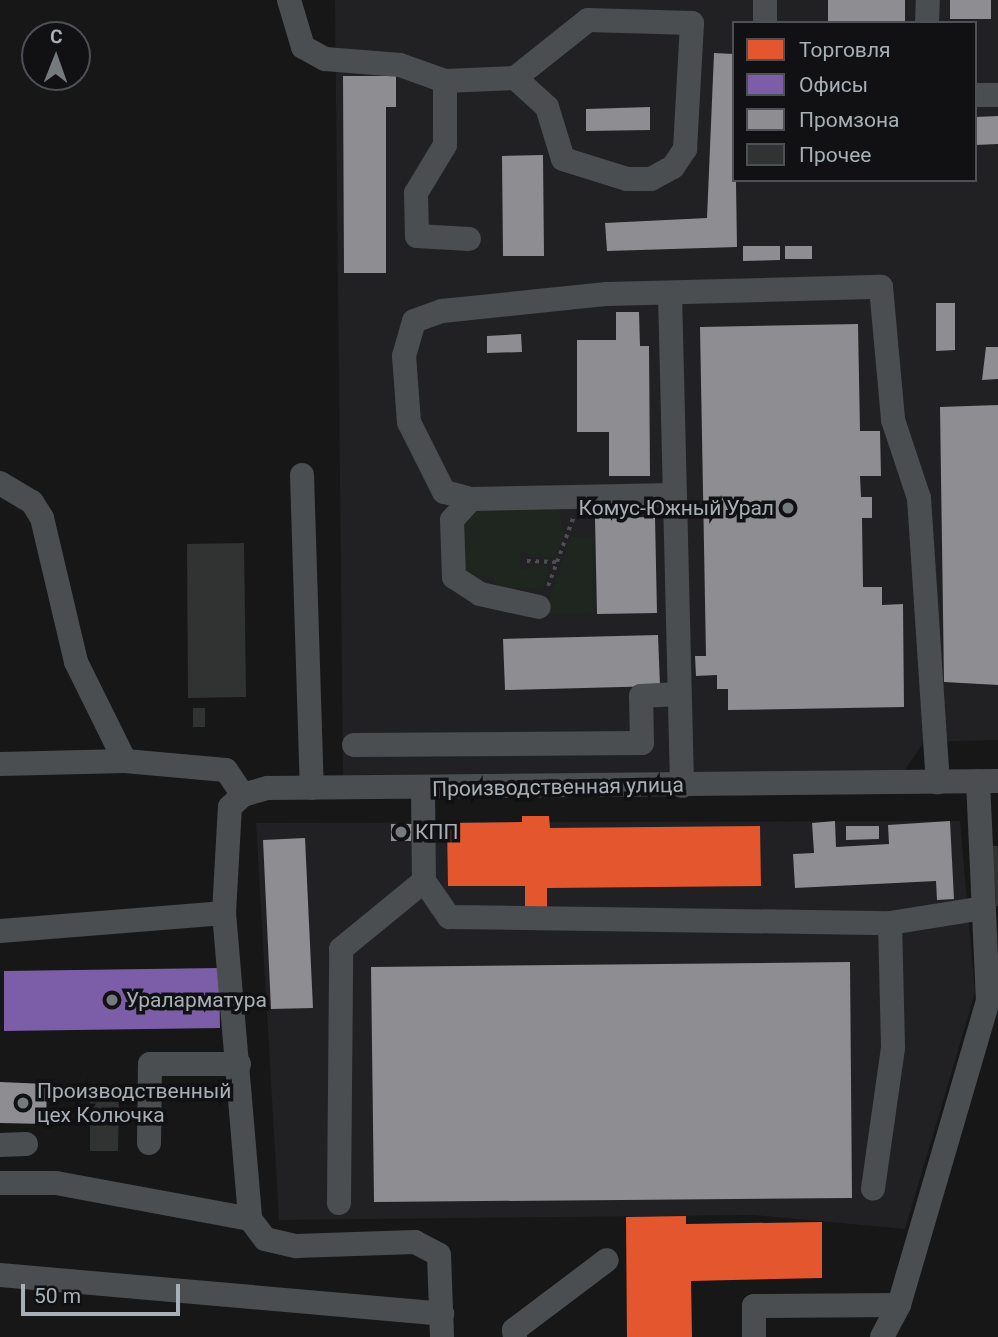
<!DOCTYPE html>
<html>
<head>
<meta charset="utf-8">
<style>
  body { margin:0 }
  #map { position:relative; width:998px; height:1337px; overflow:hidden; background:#171717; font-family:Roboto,sans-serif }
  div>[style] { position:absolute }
  .built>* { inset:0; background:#212123 }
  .green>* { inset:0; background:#1f251f }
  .shops>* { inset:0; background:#e4572e }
  .offices>* { inset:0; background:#7b5ea7 }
  .industry>* { inset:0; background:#8d8d92 }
  .building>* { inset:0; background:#313232 }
  .path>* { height:3.5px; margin-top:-1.75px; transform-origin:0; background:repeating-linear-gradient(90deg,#4d4e51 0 3.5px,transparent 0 8.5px) }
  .minor>* { height:24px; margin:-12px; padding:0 12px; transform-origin:12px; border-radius:12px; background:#4b4e50 }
  .dots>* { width:19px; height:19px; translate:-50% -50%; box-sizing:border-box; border:4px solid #111113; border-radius:50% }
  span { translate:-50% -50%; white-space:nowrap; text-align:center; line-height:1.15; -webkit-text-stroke:7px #111113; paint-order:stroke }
  .poi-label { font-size:21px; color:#a8b0b7 }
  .right { translate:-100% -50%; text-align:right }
  .left { translate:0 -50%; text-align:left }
  .street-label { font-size:21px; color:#a8b0b7 }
  .legend { position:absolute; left:732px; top:21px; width:245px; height:161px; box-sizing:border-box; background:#111113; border:2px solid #4d5155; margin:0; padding:9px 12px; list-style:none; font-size:21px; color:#a8b0b7 }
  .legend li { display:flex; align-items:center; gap:14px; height:35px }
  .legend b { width:35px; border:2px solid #4d5155 }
  .north { position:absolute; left:21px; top:21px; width:70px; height:70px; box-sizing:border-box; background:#111113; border:2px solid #4d5155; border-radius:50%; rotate:1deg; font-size:19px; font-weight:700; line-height:28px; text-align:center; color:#a8b0b7 }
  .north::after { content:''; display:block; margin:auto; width:24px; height:32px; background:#757a7f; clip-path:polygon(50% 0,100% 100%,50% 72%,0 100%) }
  .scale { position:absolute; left:21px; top:1284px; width:159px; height:32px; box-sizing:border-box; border:4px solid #a8b0b7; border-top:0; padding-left:9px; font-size:21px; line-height:24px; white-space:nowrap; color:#a8b0b7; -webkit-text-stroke:5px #111113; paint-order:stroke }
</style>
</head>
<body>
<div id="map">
  <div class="built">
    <div style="clip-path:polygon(evenodd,335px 0,998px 0,998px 740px,924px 742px,904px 771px,343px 775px,335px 0,734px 23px,975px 23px,975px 180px,734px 180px,734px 23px)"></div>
    <div style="clip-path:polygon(960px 821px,975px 993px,905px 1229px,754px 1215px,279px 1220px,256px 823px)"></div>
  </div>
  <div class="green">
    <div style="clip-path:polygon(472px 508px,559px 508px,564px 535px,554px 558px,520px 552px,520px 570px,550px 564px,543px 588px,497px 588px,493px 578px,459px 572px,460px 524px)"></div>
    <div style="clip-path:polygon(571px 537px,593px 537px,594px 613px,543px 614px)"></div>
  </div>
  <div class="shops">
    <div style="clip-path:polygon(522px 816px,549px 816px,550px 828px,760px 826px,761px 886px,547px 888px,547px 908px,525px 908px,525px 886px,448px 886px,447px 823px,522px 822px)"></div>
    <div style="clip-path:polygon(686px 1216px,686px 1224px,822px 1222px,822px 1278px,691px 1281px,692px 1337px,627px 1337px,626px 1217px)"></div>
  </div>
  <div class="offices">
    <div style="clip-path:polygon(219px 968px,220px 1028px,4px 1031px,4px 971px)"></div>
  </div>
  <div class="industry">
    <div style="clip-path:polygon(828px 0,905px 0,905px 23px,828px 23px)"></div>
    <div style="clip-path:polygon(950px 0,991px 0,991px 19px,950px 19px)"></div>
    <div style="clip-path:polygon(714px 53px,734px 54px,737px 247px,607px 251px,605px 223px,707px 218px)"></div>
    <div style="clip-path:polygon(343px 76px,396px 76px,396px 107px,386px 107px,386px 273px,344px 273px)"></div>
    <div style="clip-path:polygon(650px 107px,650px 130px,586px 131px,586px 109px)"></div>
    <div style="clip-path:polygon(998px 116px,998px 144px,975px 145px,975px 117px)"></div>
    <div style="clip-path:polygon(543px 155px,544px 256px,503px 256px,502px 156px)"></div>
    <div style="clip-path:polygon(743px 246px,780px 246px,780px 260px,743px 261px)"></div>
    <div style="clip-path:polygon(785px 246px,812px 246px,812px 259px,785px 259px)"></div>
    <div style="clip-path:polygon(936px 303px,955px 303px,955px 350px,936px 351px)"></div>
    <div style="clip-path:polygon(616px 312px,639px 312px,640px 346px,649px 346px,650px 476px,609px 476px,609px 432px,577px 432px,577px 340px,616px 340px)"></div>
    <div style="clip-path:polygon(858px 324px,860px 431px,880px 431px,881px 476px,860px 476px,861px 497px,872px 497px,872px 518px,862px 518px,863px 587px,882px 587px,882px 605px,903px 604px,904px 707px,728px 710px,728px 689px,717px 689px,717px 675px,696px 676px,695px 656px,706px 656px,700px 327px)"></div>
    <div style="clip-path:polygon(521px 334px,522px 352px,487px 353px,487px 336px)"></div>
    <div style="clip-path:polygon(986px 347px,998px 347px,998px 379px,982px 380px)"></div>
    <div style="clip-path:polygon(998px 405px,998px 685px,944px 682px,940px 407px)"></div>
    <div style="clip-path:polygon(655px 517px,657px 613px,597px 614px,595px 518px)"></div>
    <div style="clip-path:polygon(658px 635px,660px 686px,505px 690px,503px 639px)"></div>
    <div style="clip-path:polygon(835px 821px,836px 847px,889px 844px,888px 825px,950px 821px,954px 899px,937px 900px,936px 881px,795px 888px,793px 854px,814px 853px,812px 823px)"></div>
    <div style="clip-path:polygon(391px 824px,412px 824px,411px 841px,391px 841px)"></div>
    <div style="clip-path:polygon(846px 826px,879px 826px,879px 839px,846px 840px)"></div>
    <div style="clip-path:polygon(305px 838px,313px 1008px,271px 1009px,263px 840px)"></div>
    <div style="clip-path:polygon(850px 962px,852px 1198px,374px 1202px,371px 967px)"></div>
    <div style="clip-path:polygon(0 1082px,47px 1084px,46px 1124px,0 1123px)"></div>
  </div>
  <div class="building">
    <div style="clip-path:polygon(244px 543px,246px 697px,188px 698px,187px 544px)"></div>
    <div style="clip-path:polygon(193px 708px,205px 708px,205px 727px,193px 727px)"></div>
    <div style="clip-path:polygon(992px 846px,998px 846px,998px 906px,996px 906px)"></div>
    <div style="clip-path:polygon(90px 1102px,119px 1102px,118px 1151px,90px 1151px)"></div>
  </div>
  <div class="path">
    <div style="left:527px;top:561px;width:30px;rotate:2deg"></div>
    <div style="left:548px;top:586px;width:72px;rotate:-69.8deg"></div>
  </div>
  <div class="minor">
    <div style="left:289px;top:0;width:49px;rotate:73.4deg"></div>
    <div style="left:303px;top:47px;width:25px;rotate:29deg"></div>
    <div style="left:325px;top:59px;width:75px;rotate:4.6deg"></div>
    <div style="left:400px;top:65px;width:48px;rotate:19.6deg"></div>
    <div style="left:445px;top:81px;width:70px;rotate:-2.5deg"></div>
    <div style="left:515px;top:78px;width:43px;rotate:42.2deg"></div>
    <div style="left:547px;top:107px;width:54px;rotate:72.9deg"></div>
    <div style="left:563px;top:159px;width:67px;rotate:17.4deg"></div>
    <div style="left:627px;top:179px;width:24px"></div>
    <div style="left:651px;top:179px;width:25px;rotate:-29deg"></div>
    <div style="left:673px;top:167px;width:22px;rotate:-56deg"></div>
    <div style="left:685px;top:149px;width:126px;rotate:-86.8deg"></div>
    <div style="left:692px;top:23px;width:104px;rotate:-178.3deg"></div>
    <div style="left:588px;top:20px;width:93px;rotate:141.5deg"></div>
    <div style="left:765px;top:23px;width:23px;rotate:-90deg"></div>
    <div style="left:927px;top:23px;width:23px;rotate:-88deg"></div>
    <div style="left:445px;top:81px;width:64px;rotate:90deg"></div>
    <div style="left:445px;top:145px;width:56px;rotate:121.1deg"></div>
    <div style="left:416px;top:193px;width:43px;rotate:88.7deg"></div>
    <div style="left:417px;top:236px;width:52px;rotate:3.3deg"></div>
    <div style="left:975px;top:95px;width:23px"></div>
    <div style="left:670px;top:293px;width:493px;rotate:88.6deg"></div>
    <div style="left:302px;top:475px;width:313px;rotate:88.2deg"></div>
    <div style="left:0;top:483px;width:37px;rotate:31deg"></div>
    <div style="left:32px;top:502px;width:19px;rotate:58deg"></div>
    <div style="left:42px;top:518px;width:148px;rotate:76.7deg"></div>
    <div style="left:76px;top:662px;width:110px;rotate:63.7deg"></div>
    <div style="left:125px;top:761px;width:101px;rotate:5.1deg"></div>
    <div style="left:226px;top:770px;width:30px;rotate:56deg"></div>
    <div style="left:675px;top:495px;width:204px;rotate:178.9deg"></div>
    <div style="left:471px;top:499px;width:28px;rotate:-165deg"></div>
    <div style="left:444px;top:492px;width:78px;rotate:-116.6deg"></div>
    <div style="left:409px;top:422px;width:66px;rotate:-94.3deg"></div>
    <div style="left:404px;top:356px;width:36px;rotate:-74deg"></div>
    <div style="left:414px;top:321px;width:30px;rotate:-20deg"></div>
    <div style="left:442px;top:311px;width:166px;rotate:-5.9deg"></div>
    <div style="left:607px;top:294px;width:274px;rotate:-1.5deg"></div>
    <div style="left:881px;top:287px;width:134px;rotate:84.8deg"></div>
    <div style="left:893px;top:420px;width:82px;rotate:71.6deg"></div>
    <div style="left:919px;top:498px;width:285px;rotate:86.2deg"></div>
    <div style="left:471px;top:499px;width:28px;rotate:132deg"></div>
    <div style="left:452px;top:520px;width:57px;rotate:88deg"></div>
    <div style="left:454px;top:577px;width:31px;rotate:33deg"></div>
    <div style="left:480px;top:594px;width:60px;rotate:12.4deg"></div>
    <div style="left:354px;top:745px;width:288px;rotate:-0.4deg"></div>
    <div style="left:642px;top:743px;width:47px;rotate:-91.2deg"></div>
    <div style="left:641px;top:696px;width:38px;rotate:-3deg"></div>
    <div style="left:0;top:764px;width:125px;rotate:-1.4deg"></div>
    <div style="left:423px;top:789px;width:92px;rotate:89.4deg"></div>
    <div style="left:424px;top:881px;width:44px;rotate:55.2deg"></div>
    <div style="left:449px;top:917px;width:441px;rotate:0.8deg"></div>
    <div style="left:890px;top:923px;width:125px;rotate:88.6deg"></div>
    <div style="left:893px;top:1048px;width:142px;rotate:98.1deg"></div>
    <div style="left:224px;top:913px;width:106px;rotate:-86.8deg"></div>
    <div style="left:230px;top:807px;width:18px;rotate:-43deg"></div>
    <div style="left:243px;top:795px;width:26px;rotate:-16deg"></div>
    <div style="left:268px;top:788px;width:730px;rotate:-0.55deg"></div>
    <div style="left:890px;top:923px;width:95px;rotate:-9.1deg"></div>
    <div style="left:0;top:931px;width:225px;rotate:-4.6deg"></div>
    <div style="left:224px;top:913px;width:307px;rotate:85.1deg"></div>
    <div style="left:250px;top:1219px;width:25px;rotate:53deg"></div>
    <div style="left:265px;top:1239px;width:32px;rotate:13deg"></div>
    <div style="left:296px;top:1246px;width:119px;rotate:-1.9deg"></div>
    <div style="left:415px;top:1242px;width:27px;rotate:28deg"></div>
    <div style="left:439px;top:1255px;width:82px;rotate:87.9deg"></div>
    <div style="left:149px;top:1143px;width:79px;rotate:-89.3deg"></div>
    <div style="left:150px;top:1064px;width:89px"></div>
    <div style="left:0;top:1145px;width:26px;rotate:-2deg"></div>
    <div style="left:0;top:1183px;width:56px"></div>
    <div style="left:56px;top:1183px;width:197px;rotate:10.5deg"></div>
    <div style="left:339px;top:1203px;width:254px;rotate:-89.5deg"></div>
    <div style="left:341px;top:949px;width:107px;rotate:-39.3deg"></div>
    <div style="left:0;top:1275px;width:444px;rotate:5deg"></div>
    <div style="left:515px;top:1337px;width:7px;rotate:-98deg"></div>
    <div style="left:514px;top:1330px;width:116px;rotate:-37deg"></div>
    <div style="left:754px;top:1337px;width:31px;rotate:-90deg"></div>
    <div style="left:754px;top:1306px;width:145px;rotate:-0.4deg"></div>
    <div style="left:882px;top:1337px;width:36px;rotate:-62deg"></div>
    <div style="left:899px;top:1305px;width:317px;rotate:-73.7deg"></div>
    <div style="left:988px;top:1001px;width:220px;rotate:-92.6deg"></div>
  </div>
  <div class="dots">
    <div style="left:788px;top:508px;background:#757a7f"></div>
    <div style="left:401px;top:832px;background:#757a7f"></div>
    <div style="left:112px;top:1000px;background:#757a7f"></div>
    <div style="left:23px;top:1103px;background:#757a7f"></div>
  </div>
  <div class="poi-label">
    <span class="right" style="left:774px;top:508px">Комус-Южный Урал</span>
    <span class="left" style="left:415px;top:832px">КПП</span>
    <span class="left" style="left:126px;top:1000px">Ураларматура</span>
    <span class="left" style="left:37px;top:1103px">Производственный<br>цех Колючка</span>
  </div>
  <div class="street-label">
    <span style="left:558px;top:787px;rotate:-1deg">Производственная улица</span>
  </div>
  <ul class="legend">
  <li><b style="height:19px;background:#e4572e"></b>Торговля</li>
  <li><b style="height:19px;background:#7b5ea7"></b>Офисы</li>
  <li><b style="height:19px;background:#8d8d92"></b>Промзона</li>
  <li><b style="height:19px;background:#313232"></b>Прочее</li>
  </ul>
  <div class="north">С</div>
  <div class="scale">50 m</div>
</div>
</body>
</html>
